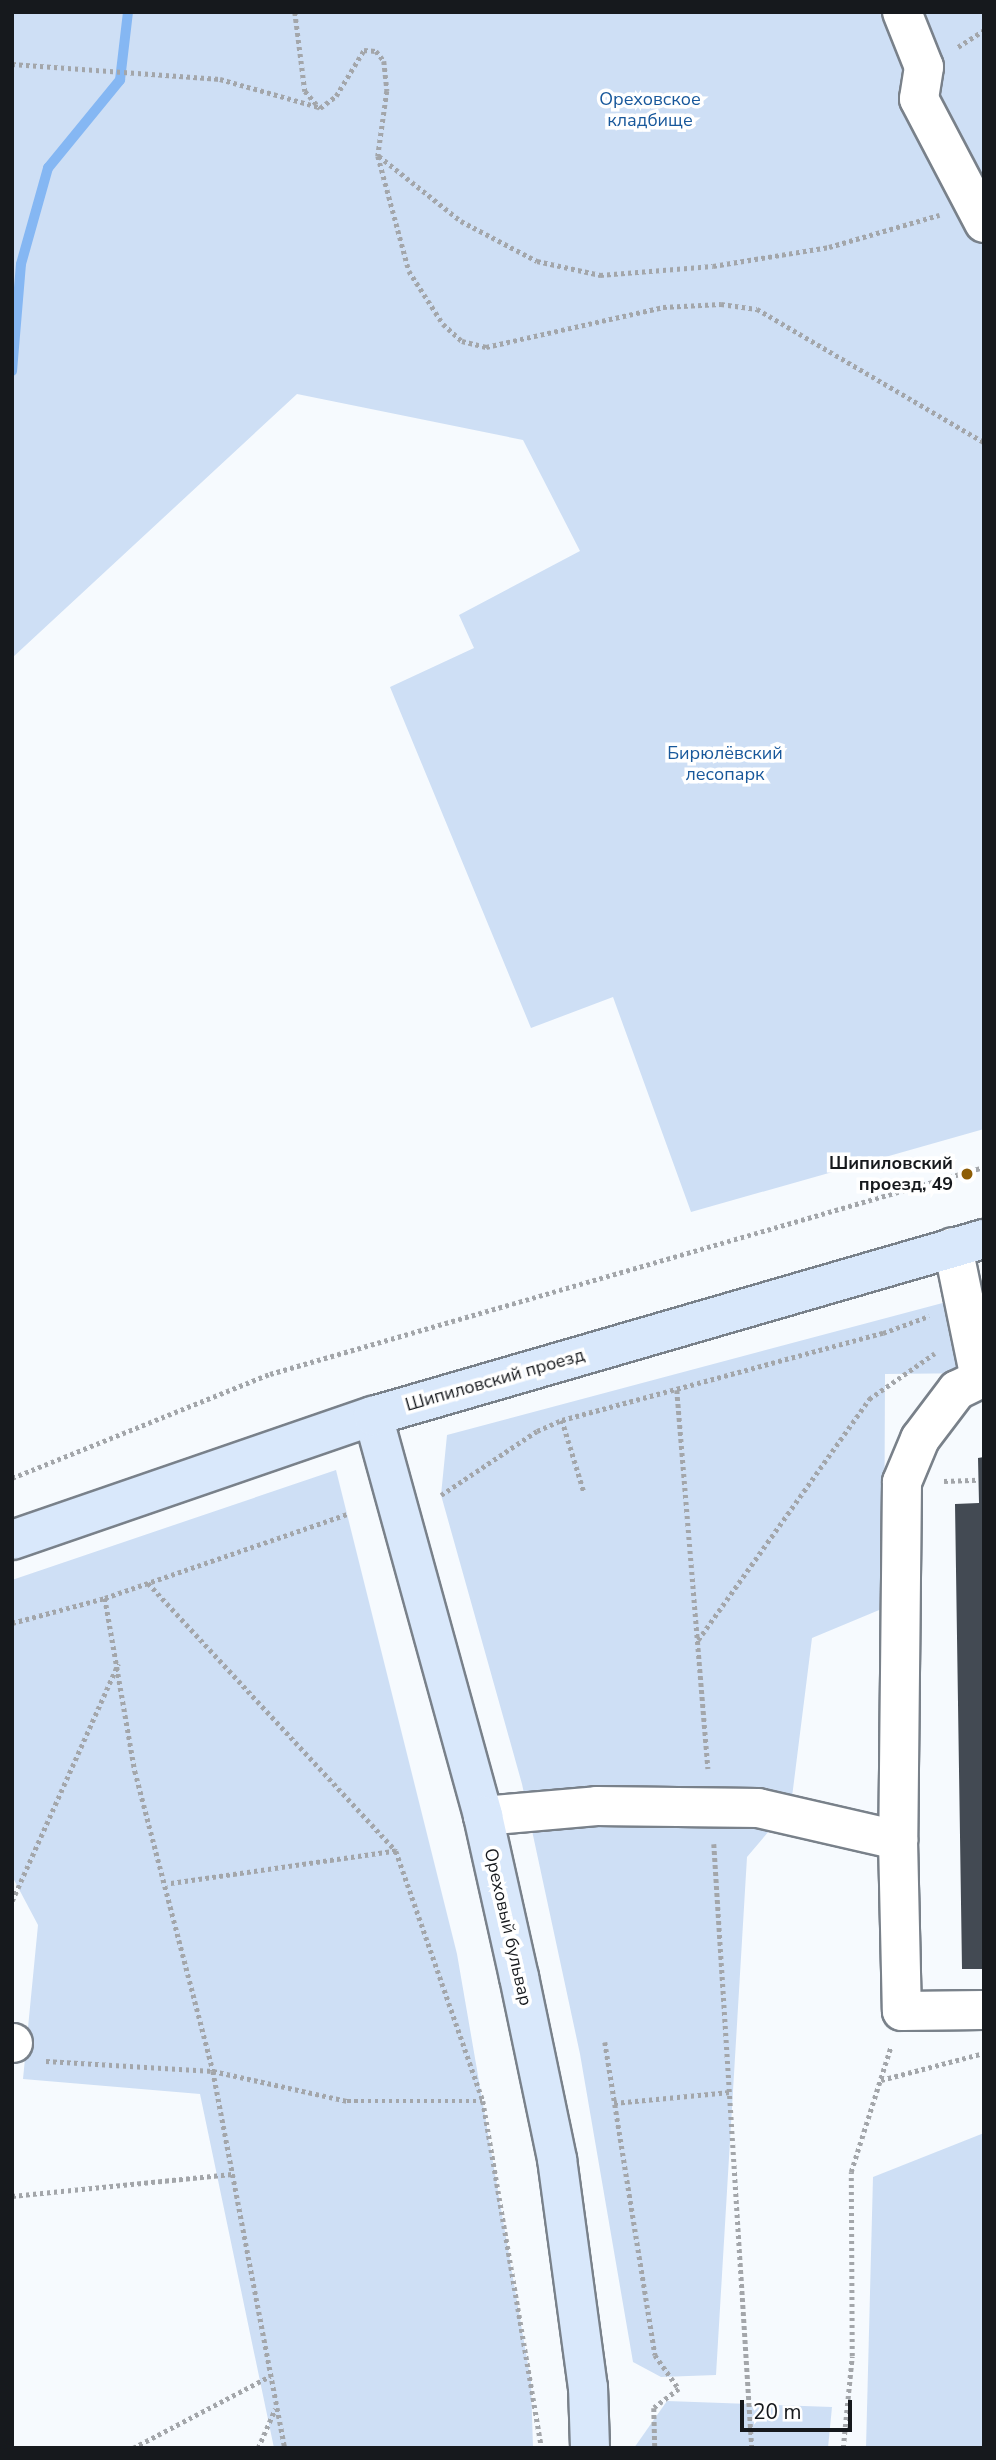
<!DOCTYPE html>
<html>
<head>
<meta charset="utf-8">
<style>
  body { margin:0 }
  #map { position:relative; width:996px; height:2460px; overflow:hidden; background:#f6fafe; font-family:"Nunito Sans",sans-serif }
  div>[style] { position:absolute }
  .green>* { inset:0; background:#cedff5 }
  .stream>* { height:10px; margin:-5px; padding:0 5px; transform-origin:5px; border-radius:5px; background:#85b7f3 }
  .building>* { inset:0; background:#434a53 }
  .path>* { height:4.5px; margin-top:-2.25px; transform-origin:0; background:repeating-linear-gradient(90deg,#a3a6aa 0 3.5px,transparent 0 7px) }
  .roads { filter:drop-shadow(2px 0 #79818a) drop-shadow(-2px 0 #79818a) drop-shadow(0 2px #79818a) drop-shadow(0 -2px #79818a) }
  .minor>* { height:38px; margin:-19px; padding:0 19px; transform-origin:19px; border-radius:19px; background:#fff }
  .major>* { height:38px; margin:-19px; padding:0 19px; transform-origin:19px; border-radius:19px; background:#d9e8fb }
  .dots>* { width:19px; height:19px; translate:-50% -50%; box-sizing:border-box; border:4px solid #fff; border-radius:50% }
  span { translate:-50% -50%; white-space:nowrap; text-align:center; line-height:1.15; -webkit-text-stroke:7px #fff; paint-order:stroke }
  .park-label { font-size:18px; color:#18589b }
  .poi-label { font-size:18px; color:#16191d; font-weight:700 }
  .right { translate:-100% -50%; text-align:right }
  .street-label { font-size:18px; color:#16191d }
  .frame { position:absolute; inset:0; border:14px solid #16191d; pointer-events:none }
  .scale { position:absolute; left:740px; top:2400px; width:112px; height:32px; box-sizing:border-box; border:4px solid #16191d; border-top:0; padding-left:9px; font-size:21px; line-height:24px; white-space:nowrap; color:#16191d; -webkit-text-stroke:5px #fff; paint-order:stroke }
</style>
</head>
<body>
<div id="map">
  <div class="green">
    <div style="clip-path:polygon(12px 12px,984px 12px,984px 1129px,691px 1212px,613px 997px,531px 1028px,390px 687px,474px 648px,459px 615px,580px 551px,523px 440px,297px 394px,12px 658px)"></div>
    <div style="clip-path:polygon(984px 1292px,984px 1373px,885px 1374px,884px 1608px,812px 1638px,791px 1805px,747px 1857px,716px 2375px,661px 2377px,633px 2362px,580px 2054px,522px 1784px,441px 1495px,447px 1435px)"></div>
    <div style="clip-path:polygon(336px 1470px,457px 1954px,531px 2382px,533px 2448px,274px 2448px,200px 2094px,23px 2079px,38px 1925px,12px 1876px,12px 1580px)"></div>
    <div style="clip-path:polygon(984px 2133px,984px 2448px,866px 2448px,873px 2177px)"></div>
    <div style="clip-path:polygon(667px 2401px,832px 2407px,828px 2448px,634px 2448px)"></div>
  </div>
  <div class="stream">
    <div style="left:12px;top:371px;width:107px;rotate:-85.2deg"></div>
    <div style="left:21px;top:264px;width:100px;rotate:-74.3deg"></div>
    <div style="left:48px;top:168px;width:114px;rotate:-50.7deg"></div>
    <div style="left:120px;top:80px;width:68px;rotate:-83.3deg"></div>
  </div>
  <div class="building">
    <div style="clip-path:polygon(984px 1457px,984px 1969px,962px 1969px,955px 1504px,979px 1503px,978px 1458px)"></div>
  </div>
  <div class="path">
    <div style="left:295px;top:12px;width:80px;rotate:82.8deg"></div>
    <div style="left:305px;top:91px;width:23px;rotate:49deg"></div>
    <div style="left:320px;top:108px;width:20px;rotate:-37deg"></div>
    <div style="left:336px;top:96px;width:54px;rotate:-58.7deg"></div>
    <div style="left:364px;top:50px;width:12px;rotate:5deg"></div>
    <div style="left:376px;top:51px;width:13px;rotate:51deg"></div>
    <div style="left:384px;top:61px;width:30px;rotate:84deg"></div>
    <div style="left:387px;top:91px;width:66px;rotate:97.9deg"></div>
    <div style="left:378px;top:156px;width:119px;rotate:74.9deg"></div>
    <div style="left:409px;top:271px;width:63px;rotate:57.3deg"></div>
    <div style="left:443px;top:324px;width:25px;rotate:42deg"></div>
    <div style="left:462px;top:341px;width:25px;rotate:14deg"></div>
    <div style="left:486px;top:347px;width:181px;rotate:-12.7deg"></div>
    <div style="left:663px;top:307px;width:58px;rotate:-3deg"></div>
    <div style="left:721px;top:304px;width:36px;rotate:8deg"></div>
    <div style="left:757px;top:309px;width:263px;rotate:30.4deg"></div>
    <div style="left:958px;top:47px;width:31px;rotate:-33deg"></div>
    <div style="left:12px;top:64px;width:209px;rotate:4.1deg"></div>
    <div style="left:220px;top:79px;width:102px;rotate:15.9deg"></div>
    <div style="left:379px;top:156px;width:105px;rotate:38.4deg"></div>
    <div style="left:461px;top:221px;width:86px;rotate:27.8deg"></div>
    <div style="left:537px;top:261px;width:65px;rotate:12.5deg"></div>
    <div style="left:600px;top:275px;width:113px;rotate:-4.6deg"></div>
    <div style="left:713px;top:266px;width:118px;rotate:-9.3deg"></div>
    <div style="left:829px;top:247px;width:115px;rotate:-16.2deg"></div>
    <div style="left:677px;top:1390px;width:380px;rotate:85.3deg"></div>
    <div style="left:562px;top:1420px;width:75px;rotate:73deg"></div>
    <div style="left:12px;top:1478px;width:278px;rotate:-22deg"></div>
    <div style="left:270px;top:1374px;width:743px;rotate:-16.17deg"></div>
    <div style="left:944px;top:1481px;width:34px;rotate:-2deg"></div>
    <div style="left:441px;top:1495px;width:115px;rotate:-33.7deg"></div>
    <div style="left:537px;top:1431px;width:27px;rotate:-24deg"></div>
    <div style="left:562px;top:1420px;width:333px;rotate:-15.2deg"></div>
    <div style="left:883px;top:1333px;width:49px;rotate:-20.3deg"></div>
    <div style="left:148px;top:1583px;width:365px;rotate:47.2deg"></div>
    <div style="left:396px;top:1851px;width:231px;rotate:171.8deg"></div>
    <div style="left:105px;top:1598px;width:176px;rotate:80.2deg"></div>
    <div style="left:135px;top:1771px;width:310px;rotate:75.4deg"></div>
    <div style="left:213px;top:2071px;width:384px;rotate:79.2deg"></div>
    <div style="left:12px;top:1623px;width:96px;rotate:-15deg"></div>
    <div style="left:105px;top:1598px;width:256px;rotate:-19.1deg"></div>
    <div style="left:698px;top:1640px;width:296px;rotate:-54.6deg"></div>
    <div style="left:869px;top:1399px;width:80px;rotate:-34.9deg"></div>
    <div style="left:714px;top:1844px;width:605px;rotate:86.4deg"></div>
    <div style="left:396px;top:1851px;width:265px;rotate:70.8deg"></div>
    <div style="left:483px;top:2101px;width:352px;rotate:80.4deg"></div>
    <div style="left:12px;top:1901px;width:260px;rotate:-65.9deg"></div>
    <div style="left:605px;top:2042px;width:317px;rotate:80.9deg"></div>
    <div style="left:655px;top:2355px;width:42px;rotate:54.8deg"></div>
    <div style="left:679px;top:2389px;width:31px;rotate:143deg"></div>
    <div style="left:654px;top:2408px;width:40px;rotate:88.6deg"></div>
    <div style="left:46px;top:2061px;width:167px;rotate:3.4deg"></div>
    <div style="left:213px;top:2071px;width:137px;rotate:12.6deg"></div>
    <div style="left:347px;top:2101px;width:135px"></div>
    <div style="left:881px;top:2080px;width:106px;rotate:-14.7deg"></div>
    <div style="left:614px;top:2103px;width:117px;rotate:-5.4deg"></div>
    <div style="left:12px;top:2196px;width:221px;rotate:-5.7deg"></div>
    <div style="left:133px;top:2448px;width:155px;rotate:-27.7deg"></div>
    <div style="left:258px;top:2448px;width:43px;rotate:-66.4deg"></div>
    <div style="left:843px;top:2448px;width:92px;rotate:-84.4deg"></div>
    <div style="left:852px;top:2356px;width:184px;rotate:-90.3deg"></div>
    <div style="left:851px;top:2172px;width:132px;rotate:-72.4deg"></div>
  </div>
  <div class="roads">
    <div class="minor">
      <div style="left:902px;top:12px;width:59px;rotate:68.2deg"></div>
      <div style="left:924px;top:67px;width:32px;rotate:99deg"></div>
      <div style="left:919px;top:99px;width:140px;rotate:62.3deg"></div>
      <div style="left:953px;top:1247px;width:134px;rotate:78.4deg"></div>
      <div style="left:984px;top:1377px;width:30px;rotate:154deg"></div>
      <div style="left:957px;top:1390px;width:61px;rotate:127.1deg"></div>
      <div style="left:920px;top:1439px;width:47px;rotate:112.7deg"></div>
      <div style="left:902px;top:1482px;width:358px;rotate:90.6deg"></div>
      <div style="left:898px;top:1840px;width:171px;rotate:88.7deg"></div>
      <div style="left:902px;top:2011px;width:82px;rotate:-0.7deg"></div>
      <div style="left:483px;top:1816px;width:114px;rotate:-5deg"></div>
      <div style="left:597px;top:1806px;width:161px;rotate:0.7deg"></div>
      <div style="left:758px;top:1808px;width:144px;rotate:12.9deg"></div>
      <div style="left:12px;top:2043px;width:1px"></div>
    </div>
    <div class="major">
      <div style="left:373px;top:1416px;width:415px;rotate:74.6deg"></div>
      <div style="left:483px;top:1816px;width:165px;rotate:77.4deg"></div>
      <div style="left:519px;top:1977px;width:186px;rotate:78.2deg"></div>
      <div style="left:557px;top:2159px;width:230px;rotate:82.3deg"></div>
      <div style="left:588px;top:2387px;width:61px;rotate:88.1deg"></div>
      <div style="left:12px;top:1540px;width:382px;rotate:-19deg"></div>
      <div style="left:373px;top:1416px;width:636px;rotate:-16.16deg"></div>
    </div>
  </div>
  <div class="dots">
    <div style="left:967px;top:1174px;background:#8d5d06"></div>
  </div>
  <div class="park-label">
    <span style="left:650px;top:110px">Ореховское<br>кладбище</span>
    <span style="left:725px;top:764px">Бирюлёвский<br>лесопарк</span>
  </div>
  <div class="poi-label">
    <span class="right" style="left:953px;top:1174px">Шипиловский<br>проезд, 49</span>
  </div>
  <div class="street-label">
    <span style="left:495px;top:1380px;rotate:-16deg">Шипиловский проезд</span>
    <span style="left:508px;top:1927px;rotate:77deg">Ореховый бульвар</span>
  </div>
  <div class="frame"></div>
  <div class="scale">20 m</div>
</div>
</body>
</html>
